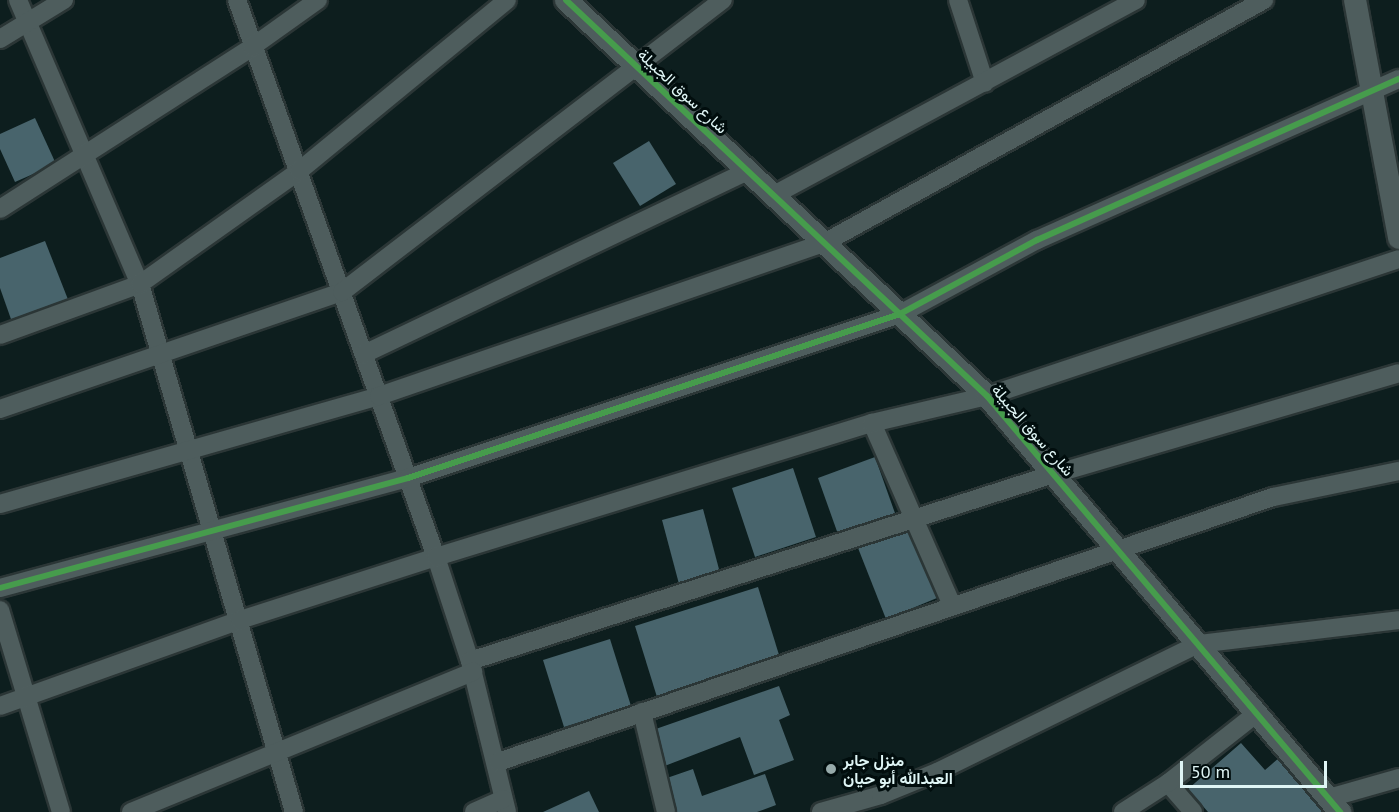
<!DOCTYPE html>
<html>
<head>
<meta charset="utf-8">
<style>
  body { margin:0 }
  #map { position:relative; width:1399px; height:812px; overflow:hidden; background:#0d1e1e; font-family:"PT Sans",Vazirmatn,sans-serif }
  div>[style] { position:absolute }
  .building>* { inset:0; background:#48646c }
  .roads { filter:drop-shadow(2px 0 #2b3636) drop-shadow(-2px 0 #2b3636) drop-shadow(0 2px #2b3636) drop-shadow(0 -2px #2b3636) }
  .minor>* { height:18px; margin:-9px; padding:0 9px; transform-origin:9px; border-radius:9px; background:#4e5d5d }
  .tertiary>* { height:22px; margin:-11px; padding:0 11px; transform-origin:11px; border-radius:11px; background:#4e5d5d }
  .cycleway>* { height:6px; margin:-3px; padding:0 3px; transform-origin:3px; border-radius:3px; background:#469c4c }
  .dots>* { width:16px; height:16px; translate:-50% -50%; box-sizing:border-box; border:3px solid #010d0d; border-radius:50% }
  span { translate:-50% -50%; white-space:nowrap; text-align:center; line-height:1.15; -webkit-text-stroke:6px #010d0d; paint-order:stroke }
  .street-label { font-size:16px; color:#dff5f5 }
  .poi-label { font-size:16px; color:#dff5f5; font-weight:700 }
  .left { translate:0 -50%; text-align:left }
  .scale { position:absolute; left:1180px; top:761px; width:147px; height:27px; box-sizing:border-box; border:3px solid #dff5f5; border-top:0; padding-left:8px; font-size:18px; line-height:21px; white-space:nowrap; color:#dff5f5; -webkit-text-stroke:4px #010d0d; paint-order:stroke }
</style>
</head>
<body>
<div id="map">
  <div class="building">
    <div style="clip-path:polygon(35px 118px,56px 164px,15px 182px,0 149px,0 134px)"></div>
    <div style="clip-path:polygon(649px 141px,676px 184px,640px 206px,613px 163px)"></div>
    <div style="clip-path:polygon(45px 241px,69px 302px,12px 322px,0 288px,0 258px)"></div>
    <div style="clip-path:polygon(875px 457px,896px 516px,839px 537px,818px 478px)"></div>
    <div style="clip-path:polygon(793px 468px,816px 537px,755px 557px,732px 488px)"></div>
    <div style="clip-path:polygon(703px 509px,720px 573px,679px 584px,662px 520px)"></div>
    <div style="clip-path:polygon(908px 528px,937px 598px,886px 619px,858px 548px)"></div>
    <div style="clip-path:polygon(758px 587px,780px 658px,657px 697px,635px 626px)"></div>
    <div style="clip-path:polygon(610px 639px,631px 706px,564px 727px,543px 660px)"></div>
    <div style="clip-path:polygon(779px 686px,790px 715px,779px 720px,794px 760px,754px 775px,740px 737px,662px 767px,650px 731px)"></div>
    <div style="clip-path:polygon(1241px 743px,1265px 770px,1280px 757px,1327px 812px,1208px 812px,1188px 789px)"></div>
    <div style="clip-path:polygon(693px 769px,702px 796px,765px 774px,776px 805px,757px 812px,675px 812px,664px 779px)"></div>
    <div style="clip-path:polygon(589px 791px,599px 812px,543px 812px)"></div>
  </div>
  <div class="roads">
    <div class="minor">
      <div style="left:18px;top:0;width:309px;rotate:66.8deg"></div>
      <div style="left:140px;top:284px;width:550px;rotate:73.74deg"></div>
      <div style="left:237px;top:0;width:591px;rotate:70.34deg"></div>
      <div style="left:436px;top:557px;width:109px;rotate:71.9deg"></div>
      <div style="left:470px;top:661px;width:155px;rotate:76.2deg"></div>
      <div style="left:958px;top:0;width:87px;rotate:72deg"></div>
      <div style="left:0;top:39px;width:75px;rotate:-31.4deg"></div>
      <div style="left:774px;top:195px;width:411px;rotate:-28.3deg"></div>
      <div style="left:0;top:209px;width:300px;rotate:-32.7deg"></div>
      <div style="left:252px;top:47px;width:81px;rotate:-35.5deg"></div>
      <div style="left:0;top:335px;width:149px;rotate:-20deg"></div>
      <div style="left:140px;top:284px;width:195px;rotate:-35.4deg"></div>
      <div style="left:299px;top:171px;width:269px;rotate:-39.4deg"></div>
      <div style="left:364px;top:354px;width:425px;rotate:-25.5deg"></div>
      <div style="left:0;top:409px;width:361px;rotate:-18.9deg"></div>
      <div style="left:342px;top:292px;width:480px;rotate:-37.5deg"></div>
      <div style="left:872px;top:423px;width:199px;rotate:66.3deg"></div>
      <div style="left:0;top:504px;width:394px;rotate:-15.9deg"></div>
      <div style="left:379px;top:396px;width:471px;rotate:-19deg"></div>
      <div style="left:824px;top:243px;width:503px;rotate:-28.91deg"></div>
      <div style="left:0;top:588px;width:423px;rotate:-15.1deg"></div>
      <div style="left:408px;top:478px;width:519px;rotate:-18.43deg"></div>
      <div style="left:900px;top:314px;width:156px;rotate:-28.4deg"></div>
      <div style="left:1037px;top:240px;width:396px;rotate:-24deg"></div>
      <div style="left:0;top:610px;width:211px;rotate:73.2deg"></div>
      <div style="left:470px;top:661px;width:613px;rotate:-17.76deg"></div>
      <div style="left:1054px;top:474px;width:359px;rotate:-16.3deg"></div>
      <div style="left:0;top:706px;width:255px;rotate:-19.7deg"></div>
      <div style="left:240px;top:620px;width:206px;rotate:-17.8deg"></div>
      <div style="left:436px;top:557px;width:456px;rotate:-17.1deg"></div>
      <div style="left:872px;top:423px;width:118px;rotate:-13.2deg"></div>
      <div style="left:987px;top:396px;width:434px;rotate:-18.4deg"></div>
      <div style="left:642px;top:712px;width:103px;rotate:76.5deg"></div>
      <div style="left:498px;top:762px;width:819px;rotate:-18.88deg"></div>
      <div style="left:1273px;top:497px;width:129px;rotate:-11.7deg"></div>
      <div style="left:1168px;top:783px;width:38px;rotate:49deg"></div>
      <div style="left:1329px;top:798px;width:73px;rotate:-15.9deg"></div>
      <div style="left:131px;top:812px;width:370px;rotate:-22.3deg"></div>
      <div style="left:474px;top:812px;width:32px;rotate:-24deg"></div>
      <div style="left:821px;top:812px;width:62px;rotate:-15.8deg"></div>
      <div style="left:881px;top:795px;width:61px;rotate:-22.3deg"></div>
      <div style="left:937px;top:772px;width:291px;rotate:-26.1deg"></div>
      <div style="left:1198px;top:644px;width:202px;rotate:-6.8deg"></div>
      <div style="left:1123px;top:812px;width:54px;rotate:-32.8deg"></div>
      <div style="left:1168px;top:783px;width:113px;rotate:-38.2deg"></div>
    </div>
    <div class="tertiary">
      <div style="left:566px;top:0;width:578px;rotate:43.25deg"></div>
      <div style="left:987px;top:396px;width:546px;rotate:49.68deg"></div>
      <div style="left:1355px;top:0;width:242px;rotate:79.5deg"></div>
    </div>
  </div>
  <div class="cycleway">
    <div style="left:566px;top:0;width:578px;rotate:43.25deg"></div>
    <div style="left:987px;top:396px;width:546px;rotate:49.68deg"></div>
    <div style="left:0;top:588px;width:423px;rotate:-15.1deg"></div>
    <div style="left:408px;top:478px;width:519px;rotate:-18.43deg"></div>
    <div style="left:900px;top:314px;width:156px;rotate:-28.4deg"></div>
    <div style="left:1037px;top:240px;width:396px;rotate:-24deg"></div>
  </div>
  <div class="dots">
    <div style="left:831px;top:769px;background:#96aaaa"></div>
  </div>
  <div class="street-label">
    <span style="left:683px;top:91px;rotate:43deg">شارع سوق الجبيلة</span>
    <span style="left:1033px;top:430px;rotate:49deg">شارع سوق الجبيلة</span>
  </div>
  <div class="poi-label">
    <span class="left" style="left:843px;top:769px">منزل جابر<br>العبدالله أبو حيان</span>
  </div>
  <div class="scale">50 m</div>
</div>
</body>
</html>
